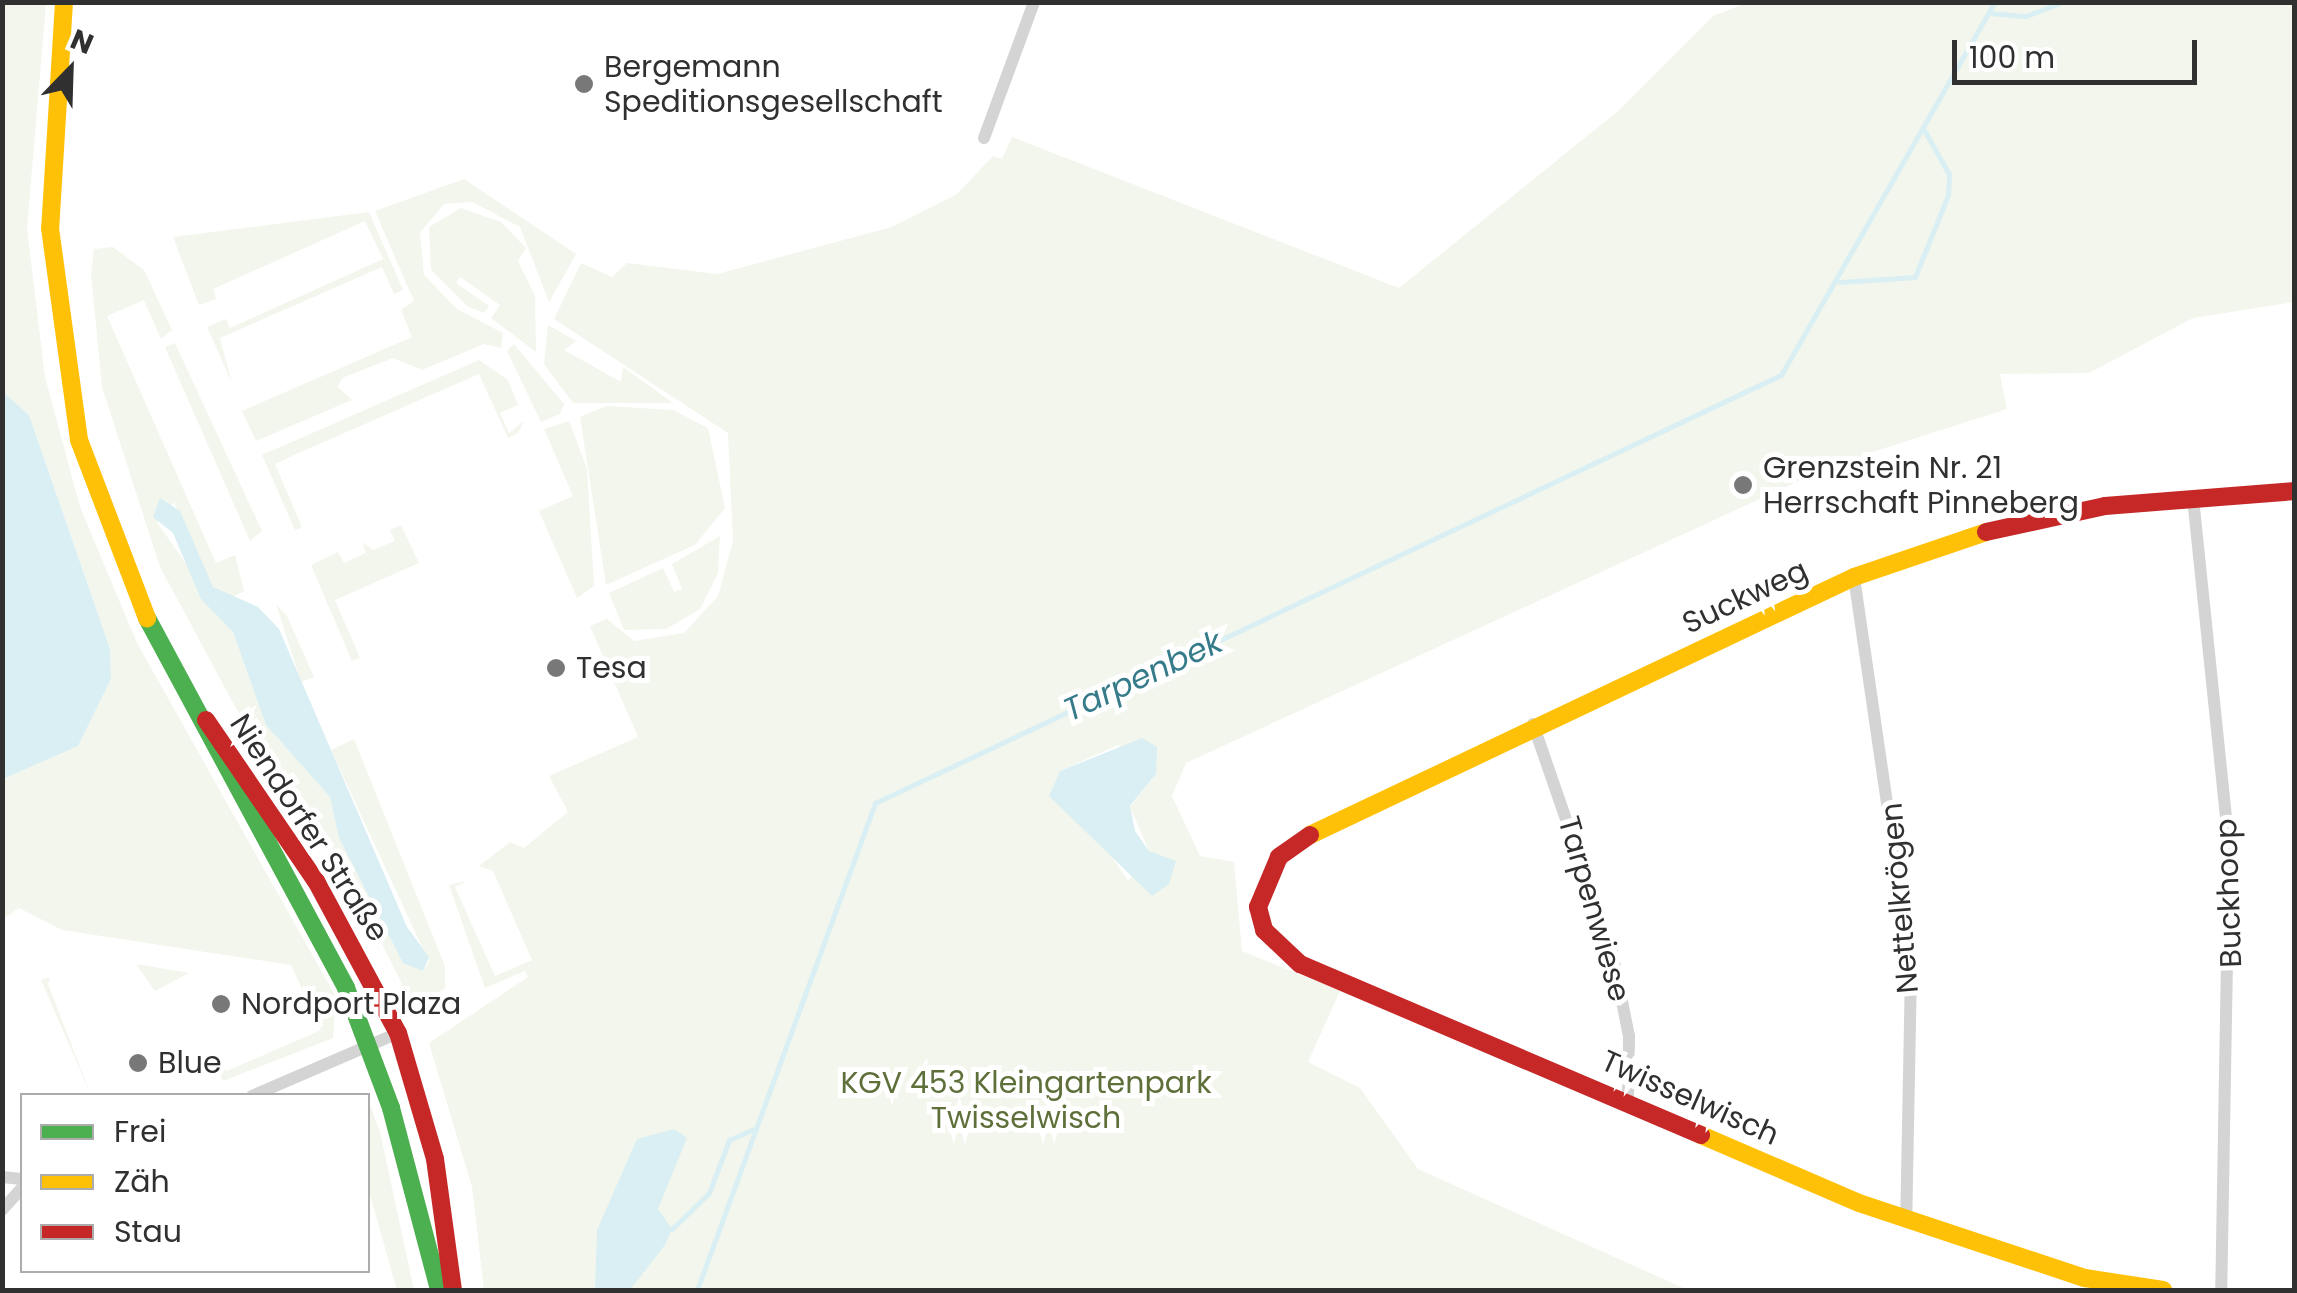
<!DOCTYPE html>
<html>
<head>
<meta charset="utf-8">
<style>
  body { margin:0 }
  #map { position:relative; width:2297px; height:1293px; overflow:hidden; background:#fff; font-family:Poppins,sans-serif }
  div>[style] { position:absolute }
  .green>* { inset:0; background:#f3f6ec }
  .water>* { inset:0; background:#d9eff3 }
  .stream>* { height:5px; margin:-2.5px; padding:0 2.5px; transform-origin:2.5px; border-radius:2.5px; background:#d9eff3 }
  .street>* { height:12px; margin:-6px; padding:0 6px; transform-origin:6px; border-radius:6px; background:#d4d4d4 }
  .fast>* { height:18px; margin:-9px; padding:0 9px; transform-origin:9px; border-radius:9px; background:#4caf50 }
  .slow>* { height:18px; margin:-9px; padding:0 9px; transform-origin:9px; border-radius:9px; background:#ffc107 }
  .jam>* { height:18px; margin:-9px; padding:0 9px; transform-origin:9px; border-radius:9px; background:#c62828 }
  .dots>* { width:28px; height:28px; translate:-50% -50%; box-sizing:border-box; border:5px solid #fff; border-radius:50% }
  span { translate:-50% -50%; white-space:nowrap; text-align:center; line-height:1.15; -webkit-text-stroke:10px #fff; paint-order:stroke }
  .poi-label { font-size:30px; color:#303030 }
  .left { translate:0 -50%; text-align:left }
  .street-label { font-size:30px; color:#303030 }
  .park-label { font-size:30px; color:#5e6f3a }
  .water-label { font-size:32px; color:#357b8a; font-style:italic }
  .frame { position:absolute; inset:0; border:5px solid #303030; pointer-events:none }
  .legend { position:absolute; left:20px; top:1093px; width:350px; height:180px; box-sizing:border-box; background:#fff; border:2px solid #acacac; margin:0; padding:12px 18px; list-style:none; font-size:30px; color:#303030 }
  .legend li { display:flex; align-items:center; gap:20px; height:50px }
  .legend b { width:50px; border:2px solid #acacac }
  .north { position:absolute; left:20px; top:20px; width:100px; height:100px; -webkit-text-stroke:8px #fff; paint-order:stroke; rotate:23deg; font-size:28px; font-weight:700; line-height:40px; text-align:center; color:#303030 }
  .north::after { content:''; display:block; margin:auto; width:35px; height:45px; background:#303030; clip-path:polygon(50% 0,100% 100%,50% 72%,0 100%) }
  .scale { position:absolute; left:1952px; top:40px; width:245px; height:45px; box-sizing:border-box; border:5px solid #303030; border-top:0; padding-left:12px; font-size:30px; line-height:35px; white-space:nowrap; color:#303030; -webkit-text-stroke:8px #fff; paint-order:stroke }
</style>
</head>
<body>
<div id="map">
  <div class="green">
    <div style="clip-path:polygon(3px 3px,46px 3px,27px 229px,45px 377px,80px 507px,137px 643px,336px 997px,333px 1038px,223px 1081px,216px 1063px,227px 1071px,321px 1030px,291px 965px,62px 930px,19px 908px,3px 919px,3px 779px,78px 746px,111px 679px,110px 649px,29px 415px,3px 392px)"></div>
    <div style="clip-path:polygon(evenodd,1746px 3px,2294px 3px,2294px 302px,2193px 318px,2089px 373px,2000px 374px,2007px 409px,1838px 463px,1186px 763px,1172px 796px,1200px 856px,1234px 862px,1242px 951px,1340px 991px,1308px 1062px,1360px 1088px,1418px 1169px,1688px 1290px,484px 1290px,472px 1187px,429px 1043px,528px 977px,525px 971px,485px 988px,449px 885px,467px 881px,455px 887px,495px 976px,532px 960px,493px 871px,479px 866px,510px 842px,524px 848px,568px 812px,549px 776px,638px 737px,590px 626px,607px 619px,634px 641px,684px 633px,718px 596px,733px 541px,728px 433px,554px 319px,581px 263px,612px 277px,627px 263px,717px 274px,892px 227px,957px 194px,993px 156px,1002px 159px,1012px 137px,1399px 288px,1618px 111px,1713px 16px,1746px 3px,1118px 745px,1156px 774px,1130px 807px,1149px 851px,1128px 881px,1101px 841px,1050px 796px,1060px 771px,1118px 745px)"></div>
    <div style="clip-path:polygon(464px 179px,576px 254px,549px 302px,520px 227px,472px 202px,444px 204px,420px 233px,424px 275px,457px 309px,503px 333px,501px 348px,484px 344px,422px 370px,393px 358px,342px 378px,338px 387px,352px 400px,256px 441px,242px 411px,412px 337px,401px 310px,414px 301px,375px 211px)"></div>
    <div style="clip-path:polygon(461px 208px,501px 222px,526px 248px,518px 261px,535px 296px,536px 352px,491px 318px,500px 305px,460px 277px,456px 283px,489px 306px,484px 313px,467px 306px,431px 270px,429px 227px)"></div>
    <div style="clip-path:polygon(369px 212px,403px 290px,394px 294px,382px 267px,220px 338px,232px 383px,207px 327px,226px 319px,230px 328px,383px 259px,365px 221px,213px 289px,216px 299px,199px 305px,173px 237px)"></div>
    <div style="clip-path:polygon(113px 247px,144px 270px,172px 330px,161px 339px,144px 300px,107px 316px,216px 563px,235px 555px,244px 591px,231px 598px,213px 587px,174px 502px,157px 522px,233px 632px,266px 725px,330px 797px,339px 838px,403px 963px,423px 971px,429px 962px,331px 750px,354px 739px,445px 966px,445px 988px,430px 999px,410px 1000px,346px 872px,252px 738px,160px 567px,102px 387px,91px 274px,94px 249px)"></div>
    <div style="clip-path:polygon(548px 325px,576px 341px,564px 350px,621px 382px,623px 367px,673px 403px,573px 403px,544px 364px)"></div>
    <div style="clip-path:polygon(175px 343px,262px 531px,250px 541px,165px 347px)"></div>
    <div style="clip-path:polygon(514px 344px,564px 404px,560px 414px,541px 422px,507px 351px)"></div>
    <div style="clip-path:polygon(479px 360px,508px 380px,518px 405px,500px 413px,509px 433px,524px 421px,518px 433px,508px 438px,479px 374px,294px 455px,275px 464px,302px 527px,295px 530px,262px 455px)"></div>
    <div style="clip-path:polygon(606px 406px,673px 410px,708px 428px,725px 508px,695px 545px,606px 585px,580px 417px)"></div>
    <div style="clip-path:polygon(569px 421px,587px 469px,594px 586px,577px 598px,539px 511px,573px 496px,544px 429px)"></div>
    <div style="clip-path:polygon(401px 525px,419px 563px,335px 600px,360px 658px,352px 661px,311px 565px,338px 552px,344px 563px,366px 553px,362px 542px,373px 550px,395px 541px,390px 530px)"></div>
    <div style="clip-path:polygon(720px 536px,718px 573px,700px 609px,666px 629px,624px 630px,609px 593px,663px 568px,674px 592px,682px 589px,672px 564px)"></div>
    <div style="clip-path:polygon(276px 604px,287px 616px,314px 677px,301px 682px)"></div>
    <div style="clip-path:polygon(136px 964px,189px 973px,155px 991px)"></div>
    <div style="clip-path:polygon(50px 977px,48px 984px,91px 1095px,41px 980px)"></div>
    <div style="clip-path:polygon(368px 1099px,380px 1132px,414px 1290px,397px 1290px,368px 1188px)"></div>
  </div>
  <div class="water">
    <div style="clip-path:polygon(3px 392px,29px 415px,110px 649px,111px 679px,78px 746px,3px 779px)"></div>
    <div style="clip-path:polygon(160px 498px,180px 511px,213px 587px,258px 607px,279px 629px,407px 927px,429px 957px,423px 971px,403px 963px,339px 838px,330px 797px,266px 725px,233px 632px,201px 599px,173px 533px,153px 517px)"></div>
    <div style="clip-path:polygon(1142px 738px,1157px 747px,1156px 774px,1130px 806px,1135px 831px,1149px 851px,1176px 861px,1169px 884px,1152px 896px,1049px 796px,1060px 771px)"></div>
    <div style="clip-path:polygon(674px 1129px,687px 1138px,658px 1209px,672px 1229px,665px 1245px,630px 1290px,595px 1290px,597px 1230px,637px 1139px)"></div>
  </div>
  <div class="stream">
    <div style="left:1990px;top:13px;width:36px;rotate:5deg"></div>
    <div style="left:2026px;top:16px;width:40px;rotate:-21deg"></div>
    <div style="left:1840px;top:282px;width:75px;rotate:-3.8deg"></div>
    <div style="left:1915px;top:277px;width:88px;rotate:-68.1deg"></div>
    <div style="left:1948px;top:195px;width:21px;rotate:-87deg"></div>
    <div style="left:1949px;top:174px;width:51px;rotate:-119.6deg"></div>
    <div style="left:672px;top:1229px;width:52px;rotate:-44.2deg"></div>
    <div style="left:709px;top:1193px;width:57px;rotate:-69.3deg"></div>
    <div style="left:729px;top:1140px;width:27px;rotate:-24deg"></div>
    <div style="left:697px;top:1290px;width:519px;rotate:-69.92deg"></div>
    <div style="left:875px;top:803px;width:1002px;rotate:-25.29deg"></div>
    <div style="left:1781px;top:375px;width:430px;rotate:-60.2deg"></div>
  </div>
  <div class="street">
    <div style="left:984px;top:138px;width:145px;rotate:-69.8deg"></div>
    <div style="left:2193px;top:498px;width:349px;rotate:84.1deg"></div>
    <div style="left:2229px;top:845px;width:445px;rotate:91deg"></div>
    <div style="left:1854px;top:577px;width:397px;rotate:81.7deg"></div>
    <div style="left:1911px;top:970px;width:251px;rotate:91.1deg"></div>
    <div style="left:1533px;top:724px;width:241px;rotate:70.9deg"></div>
    <div style="left:1612px;top:952px;width:86px;rotate:78.6deg"></div>
    <div style="left:1629px;top:1036px;width:63px;rotate:90.9deg"></div>
    <div style="left:252px;top:1096px;width:159px;rotate:-23.3deg"></div>
    <div style="left:2px;top:1177px;width:20px;rotate:6deg"></div>
    <div style="left:2px;top:1210px;width:30px;rotate:-48deg"></div>
  </div>
  <div class="fast">
    <div style="left:147px;top:618px;width:420px;rotate:61.7deg"></div>
    <div style="left:346px;top:988px;width:128px;rotate:69.4deg"></div>
    <div style="left:391px;top:1108px;width:188px;rotate:75.2deg"></div>
  </div>
  <div class="slow">
    <div style="left:64px;top:2px;width:226px;rotate:93.5deg"></div>
    <div style="left:50px;top:228px;width:214px;rotate:82.2deg"></div>
    <div style="left:79px;top:440px;width:191px;rotate:69.1deg"></div>
    <div style="left:1310px;top:835px;width:602px;rotate:-25.37deg"></div>
    <div style="left:1854px;top:577px;width:139px;rotate:-18.8deg"></div>
    <div style="left:1701px;top:1135px;width:172px;rotate:23.3deg"></div>
    <div style="left:1859px;top:1203px;width:238px;rotate:18.4deg"></div>
    <div style="left:2085px;top:1278px;width:79px;rotate:8.7deg"></div>
  </div>
  <div class="jam">
    <div style="left:1986px;top:532px;width:122px;rotate:-12.3deg"></div>
    <div style="left:2105px;top:506px;width:190px;rotate:-4.5deg"></div>
    <div style="left:206px;top:720px;width:195px;rotate:55.7deg"></div>
    <div style="left:316px;top:881px;width:173px;rotate:61.7deg"></div>
    <div style="left:398px;top:1033px;width:131px;rotate:73.6deg"></div>
    <div style="left:435px;top:1159px;width:132px;rotate:82.2deg"></div>
    <div style="left:1310px;top:835px;width:38px;rotate:145deg"></div>
    <div style="left:1279px;top:857px;width:54px;rotate:112.8deg"></div>
    <div style="left:1258px;top:907px;width:24px;rotate:75deg"></div>
    <div style="left:1264px;top:930px;width:50px;rotate:43.4deg"></div>
    <div style="left:1300px;top:964px;width:436px;rotate:23.1deg"></div>
  </div>
  <div class="dots">
    <div style="left:584px;top:84px;background:#787878"></div>
    <div style="left:1743px;top:485px;background:#787878"></div>
    <div style="left:556px;top:668px;background:#787878"></div>
    <div style="left:221px;top:1004px;background:#787878"></div>
    <div style="left:138px;top:1063px;background:#787878"></div>
  </div>
  <div class="poi-label">
    <span class="left" style="left:604px;top:84px">Bergemann<br>Speditionsgesellschaft</span>
    <span class="left" style="left:1763px;top:485px">Grenzstein Nr. 21<br>Herrschaft Pinneberg</span>
    <span class="left" style="left:576px;top:668px">Tesa</span>
    <span class="left" style="left:241px;top:1004px">Nordport Plaza</span>
    <span class="left" style="left:158px;top:1063px">Blue</span>
  </div>
  <div class="street-label">
    <span style="left:1745px;top:597px;rotate:-25deg">Suckweg</span>
    <span style="left:309px;top:828px;rotate:57deg">Niendorfer Straße</span>
    <span style="left:2229px;top:893px;rotate:-92deg">Buckhoop</span>
    <span style="left:1900px;top:898px;rotate:-95deg">Nettelkrögen</span>
    <span style="left:1594px;top:909px;rotate:74deg">Tarpenwiese</span>
    <span style="left:1690px;top:1098px;rotate:24deg">Twisselwisch</span>
  </div>
  <div class="park-label">
    <span style="left:1026px;top:1100px">KGV 453 Kleingartenpark<br>Twisselwisch</span>
  </div>
  <div class="water-label">
    <span style="left:1143px;top:676px;rotate:-25deg">Tarpenbek</span>
  </div>
  <div class="frame"></div>
  <ul class="legend">
  <li><b style="height:12px;background:#4caf50"></b>Frei</li>
  <li><b style="height:12px;background:#ffc107"></b>Zäh</li>
  <li><b style="height:12px;background:#c62828"></b>Stau</li>
  </ul>
  <div class="north">N</div>
  <div class="scale">100 m</div>
</div>
</body>
</html>
